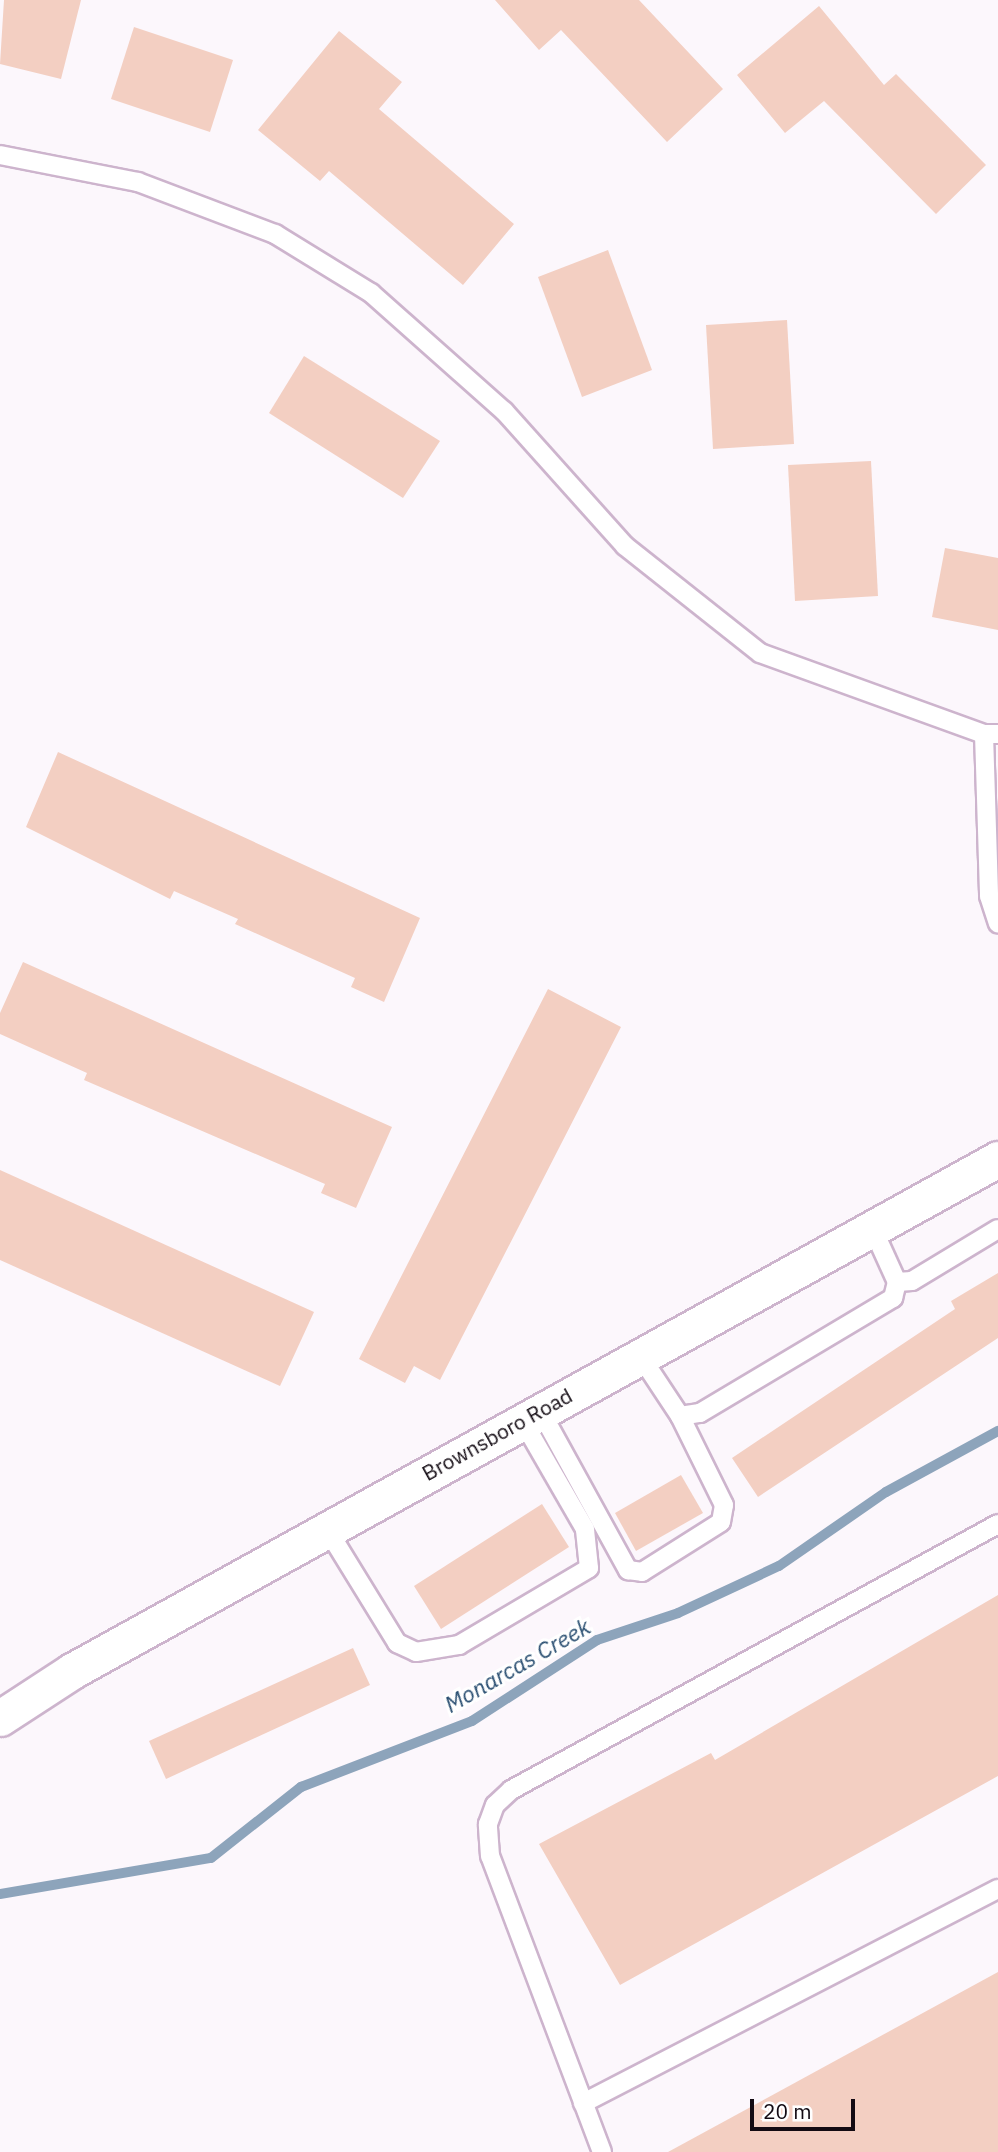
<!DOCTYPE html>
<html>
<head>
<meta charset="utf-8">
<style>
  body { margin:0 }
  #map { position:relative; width:998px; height:2152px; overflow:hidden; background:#fcf7fc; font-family:"IBM Plex Sans",sans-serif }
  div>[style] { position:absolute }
  .stream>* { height:10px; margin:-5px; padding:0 5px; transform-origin:5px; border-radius:5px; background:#8da4bb }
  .building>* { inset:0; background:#f3cfc2 }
  .roads { filter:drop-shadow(2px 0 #cdb4cd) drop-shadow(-2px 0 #cdb4cd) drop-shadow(0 2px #cdb4cd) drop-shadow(0 -2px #cdb4cd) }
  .service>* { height:18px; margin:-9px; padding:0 9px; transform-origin:9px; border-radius:9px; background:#fff }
  .minor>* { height:35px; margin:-17.5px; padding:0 17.5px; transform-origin:17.5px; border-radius:17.5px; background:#fff }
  span { translate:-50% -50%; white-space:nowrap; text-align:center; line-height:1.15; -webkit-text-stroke:6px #fff; paint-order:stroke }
  .street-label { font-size:21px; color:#130b13 }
  .water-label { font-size:23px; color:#284d70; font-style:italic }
  .scale { position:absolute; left:750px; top:2099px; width:105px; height:32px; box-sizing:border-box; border:4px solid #130b13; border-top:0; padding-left:9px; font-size:21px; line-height:24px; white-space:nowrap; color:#130b13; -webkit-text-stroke:5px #fff; paint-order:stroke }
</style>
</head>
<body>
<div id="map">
  <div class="stream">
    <div style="left:0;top:1894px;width:214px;rotate:-9.7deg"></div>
    <div style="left:211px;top:1858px;width:115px;rotate:-38.3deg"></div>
    <div style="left:301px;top:1787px;width:183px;rotate:-21.1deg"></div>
    <div style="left:472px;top:1721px;width:149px;rotate:-32.9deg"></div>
    <div style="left:597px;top:1640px;width:85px;rotate:-18.4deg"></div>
    <div style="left:678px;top:1613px;width:111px;rotate:-25deg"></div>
    <div style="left:779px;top:1566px;width:130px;rotate:-34.7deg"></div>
    <div style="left:886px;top:1492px;width:128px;rotate:-28.6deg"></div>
  </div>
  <div class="building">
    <div style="clip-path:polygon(4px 0,81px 0,61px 79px,0 64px)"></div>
    <div style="clip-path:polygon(495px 0,639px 0,723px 89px,667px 142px,561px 30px,539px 50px)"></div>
    <div style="clip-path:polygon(819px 6px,884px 85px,896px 74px,986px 165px,936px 214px,824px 101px,785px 133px,737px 75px)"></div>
    <div style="clip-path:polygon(134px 27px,233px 60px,210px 132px,111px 99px)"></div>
    <div style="clip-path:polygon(339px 31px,402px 82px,379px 109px,514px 224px,463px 285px,329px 171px,320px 181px,258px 130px)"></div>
    <div style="clip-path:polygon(608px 250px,652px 370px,582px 397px,538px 277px)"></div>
    <div style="clip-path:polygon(787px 320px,794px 444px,713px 449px,706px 325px)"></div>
    <div style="clip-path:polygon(304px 356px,440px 441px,403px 498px,269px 413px)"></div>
    <div style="clip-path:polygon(871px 461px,878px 596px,795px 601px,788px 465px)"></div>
    <div style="clip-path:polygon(945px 548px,998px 558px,998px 630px,932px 617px)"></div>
    <div style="clip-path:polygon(58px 752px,420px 918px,384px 1002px,351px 987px,355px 978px,235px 924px,238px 919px,174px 891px,170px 899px,26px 827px)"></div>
    <div style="clip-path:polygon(23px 962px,392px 1127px,356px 1208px,321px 1193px,325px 1184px,84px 1080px,87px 1073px,0 1034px,0 1013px)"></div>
    <div style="clip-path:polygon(548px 989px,621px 1027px,440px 1380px,414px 1366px,405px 1383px,359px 1359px)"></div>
    <div style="clip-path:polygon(0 1170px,314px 1312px,280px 1386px,0 1260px)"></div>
    <div style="clip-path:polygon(998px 1273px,998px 1338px,758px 1497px,732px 1458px,955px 1309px,951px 1301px)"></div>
    <div style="clip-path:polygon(681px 1475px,703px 1513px,636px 1551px,615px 1513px)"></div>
    <div style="clip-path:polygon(542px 1504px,569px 1547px,441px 1629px,414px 1586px)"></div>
    <div style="clip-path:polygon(998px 1595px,998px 1776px,620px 1985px,539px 1844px,711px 1753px,715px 1760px)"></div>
    <div style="clip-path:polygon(353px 1648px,370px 1685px,166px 1779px,149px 1741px)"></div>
    <div style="clip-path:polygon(998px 1972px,998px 2152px,668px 2152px)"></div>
  </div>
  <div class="roads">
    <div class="service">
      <div style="left:0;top:155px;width:141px;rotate:11.1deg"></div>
      <div style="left:138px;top:182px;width:147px;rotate:20.8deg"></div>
      <div style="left:275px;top:234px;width:113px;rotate:31.6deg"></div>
      <div style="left:371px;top:293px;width:178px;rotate:41.6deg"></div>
      <div style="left:504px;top:411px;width:181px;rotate:48.1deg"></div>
      <div style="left:625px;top:546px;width:172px;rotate:38.4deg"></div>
      <div style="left:760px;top:653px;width:238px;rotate:19.9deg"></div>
      <div style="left:984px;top:734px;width:14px"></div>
      <div style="left:984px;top:734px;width:162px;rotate:88.2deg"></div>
      <div style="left:989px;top:896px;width:29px;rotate:72deg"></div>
      <div style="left:897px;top:1282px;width:15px;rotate:-4deg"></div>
      <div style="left:912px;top:1281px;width:100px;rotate:-31.2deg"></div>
      <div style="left:639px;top:1354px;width:74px;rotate:56.5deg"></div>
      <div style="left:680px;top:1416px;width:20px;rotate:-9deg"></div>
      <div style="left:700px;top:1413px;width:225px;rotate:-30.8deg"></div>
      <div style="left:893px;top:1298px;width:16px;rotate:-76deg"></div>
      <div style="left:897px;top:1282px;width:60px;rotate:-114.4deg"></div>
      <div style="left:540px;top:1410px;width:183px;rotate:61.2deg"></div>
      <div style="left:628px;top:1570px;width:14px;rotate:8deg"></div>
      <div style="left:642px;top:1572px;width:93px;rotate:-32.3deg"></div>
      <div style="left:721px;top:1522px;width:17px;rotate:-80deg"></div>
      <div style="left:724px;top:1505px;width:99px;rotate:-116.3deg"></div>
      <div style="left:327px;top:1529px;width:134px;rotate:58.4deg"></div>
      <div style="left:397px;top:1643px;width:21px;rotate:25deg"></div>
      <div style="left:416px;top:1652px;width:44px;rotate:-9.2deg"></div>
      <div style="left:459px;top:1645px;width:151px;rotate:-30.6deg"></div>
      <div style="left:589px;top:1568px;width:39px;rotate:-96deg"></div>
      <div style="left:585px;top:1529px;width:126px;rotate:-120deg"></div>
      <div style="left:583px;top:2103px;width:467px;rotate:-27.3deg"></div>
      <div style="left:602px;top:2152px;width:316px;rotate:-110.7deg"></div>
      <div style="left:490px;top:1856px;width:32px;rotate:-94deg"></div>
      <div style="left:488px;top:1824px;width:20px;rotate:-70deg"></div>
      <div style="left:495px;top:1805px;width:22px;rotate:-43deg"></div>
      <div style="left:511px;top:1790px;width:555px;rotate:-28.64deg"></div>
    </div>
    <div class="minor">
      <div style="left:0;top:1718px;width:86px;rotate:-33.1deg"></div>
      <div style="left:72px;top:1671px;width:1058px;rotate:-28.94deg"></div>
    </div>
  </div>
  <div class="street-label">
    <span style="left:497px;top:1434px;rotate:-29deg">Brownsboro Road</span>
  </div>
  <div class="water-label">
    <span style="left:517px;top:1665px;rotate:-30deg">Monarcas Creek</span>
  </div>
  <div class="scale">20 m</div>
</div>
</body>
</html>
